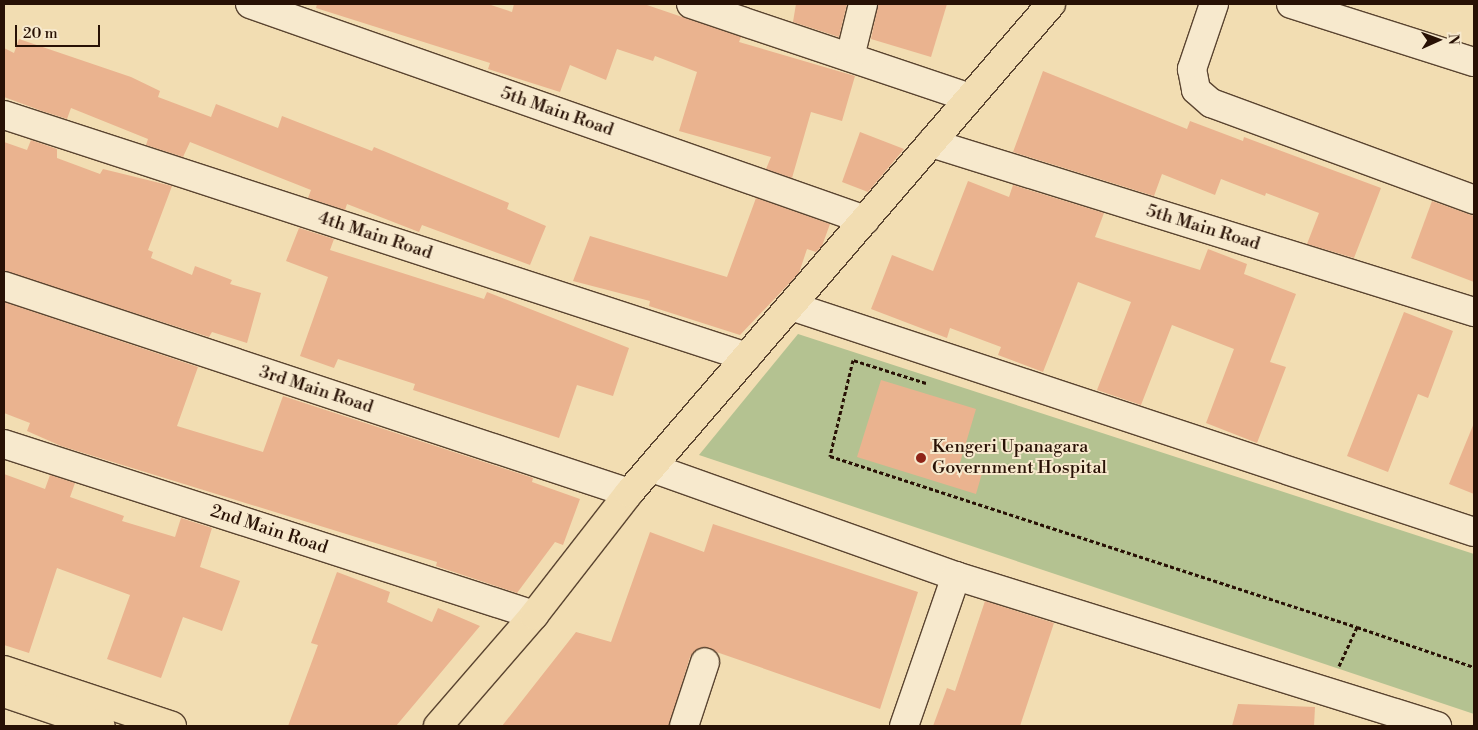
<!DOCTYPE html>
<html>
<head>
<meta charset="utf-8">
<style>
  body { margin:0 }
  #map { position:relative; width:1478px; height:730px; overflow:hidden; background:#f2ddb2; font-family:"Libre Bodoni",serif }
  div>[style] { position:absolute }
  .green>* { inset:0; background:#b4c291 }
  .building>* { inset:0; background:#eab38f }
  .path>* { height:3px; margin-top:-1.5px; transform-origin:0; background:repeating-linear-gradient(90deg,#281105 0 4px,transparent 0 6.5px) }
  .roads { filter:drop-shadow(1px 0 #5a4430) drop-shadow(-1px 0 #5a4430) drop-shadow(0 1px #5a4430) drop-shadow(0 -1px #5a4430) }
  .minor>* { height:28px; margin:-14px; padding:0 14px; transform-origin:14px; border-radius:14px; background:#f7e9cd }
  .major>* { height:28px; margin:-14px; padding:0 14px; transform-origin:14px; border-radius:14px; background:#f2ddb2 }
  .dots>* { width:14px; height:14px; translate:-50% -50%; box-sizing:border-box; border:2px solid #f7e9cd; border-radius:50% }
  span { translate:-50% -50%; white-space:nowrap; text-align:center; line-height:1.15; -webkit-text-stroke:4px #f7e9cd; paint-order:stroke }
  .street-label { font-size:18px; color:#281105 }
  .poi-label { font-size:18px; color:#281105 }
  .left { translate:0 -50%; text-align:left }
  .frame { position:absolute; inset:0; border:5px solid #281105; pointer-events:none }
  .north { position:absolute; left:1413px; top:15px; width:50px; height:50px; -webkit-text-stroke:4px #f7e9cd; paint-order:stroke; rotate:88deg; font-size:14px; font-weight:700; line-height:20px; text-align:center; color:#281105 }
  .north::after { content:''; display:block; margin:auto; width:18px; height:22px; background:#281105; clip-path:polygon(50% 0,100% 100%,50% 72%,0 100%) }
  .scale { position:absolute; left:15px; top:25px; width:85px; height:22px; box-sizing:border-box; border:2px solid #281105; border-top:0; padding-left:6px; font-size:15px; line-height:18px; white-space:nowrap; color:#281105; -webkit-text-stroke:4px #f7e9cd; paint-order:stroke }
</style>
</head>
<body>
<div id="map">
  <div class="green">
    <div style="clip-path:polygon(798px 334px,1474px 554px,1474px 714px,699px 455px)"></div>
  </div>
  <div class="building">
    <div style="clip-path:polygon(317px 4px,488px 4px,512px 12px,514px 4px,644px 4px,741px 37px,739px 42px,855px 76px,842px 121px,811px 112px,792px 178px,766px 169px,771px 157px,679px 131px,697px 72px,655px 56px,653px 61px,617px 49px,606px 80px,570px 65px,560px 92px,488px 69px,490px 63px,316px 8px)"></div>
    <div style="clip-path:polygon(796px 4px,847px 4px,839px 37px,793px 22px)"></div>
    <div style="clip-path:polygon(878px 4px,947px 4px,931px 57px,871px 39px)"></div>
    <div style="clip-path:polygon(19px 39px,131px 77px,160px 91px,158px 97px,211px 117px,216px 104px,278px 128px,282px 116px,372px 151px,374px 147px,509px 203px,507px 209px,546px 226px,530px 265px,422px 225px,419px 232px,347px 204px,345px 210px,308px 198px,311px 190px,190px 142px,183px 157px,146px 145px,148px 139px,71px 108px,67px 119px,42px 111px,4px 97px,4px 48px,14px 53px)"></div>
    <div style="clip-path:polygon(1043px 71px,1187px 129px,1190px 121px,1243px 141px,1244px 137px,1381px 188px,1354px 258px,1307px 244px,1319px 213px,1266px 193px,1265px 196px,1221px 179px,1215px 195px,1162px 174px,1154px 196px,1013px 152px)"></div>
    <div style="clip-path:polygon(860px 132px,904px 149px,868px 192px,842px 182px)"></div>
    <div style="clip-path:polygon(31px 140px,57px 149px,57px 158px,100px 174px,103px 169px,172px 186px,148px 250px,153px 252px,151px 258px,192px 275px,195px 266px,232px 280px,230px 284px,261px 293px,247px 343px,212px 332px,209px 337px,4px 271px,4px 142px,27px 150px)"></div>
    <div style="clip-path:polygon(968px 181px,1009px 197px,1013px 185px,1104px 213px,1095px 237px,1200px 270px,1208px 249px,1247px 264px,1244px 274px,1296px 294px,1270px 362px,1286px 367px,1257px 443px,1206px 423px,1234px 349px,1172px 325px,1141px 405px,1097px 390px,1131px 302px,1078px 282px,1043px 372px,998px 355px,1001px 347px,950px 328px,947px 338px,871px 309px,892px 255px,933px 271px)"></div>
    <div style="clip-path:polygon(756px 198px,830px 224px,822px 246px,816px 252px,807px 249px,799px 273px,740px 335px,649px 306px,650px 301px,573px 281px,590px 236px,727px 277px)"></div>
    <div style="clip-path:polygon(1432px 201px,1474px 216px,1474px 282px,1411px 258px)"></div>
    <div style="clip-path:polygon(299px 228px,334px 239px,330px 250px,484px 299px,487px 292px,629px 348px,613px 396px,577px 385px,559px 438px,413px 390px,415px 384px,338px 359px,334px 368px,300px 356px,328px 277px,286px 261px)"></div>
    <div style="clip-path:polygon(4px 302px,198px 367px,177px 426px,263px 452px,283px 396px,533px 478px,532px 482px,580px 499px,563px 545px,555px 542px,517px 593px,436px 566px,437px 562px,61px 446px,27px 431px,30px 423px,4px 413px)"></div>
    <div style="clip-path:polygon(1404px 312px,1453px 331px,1428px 398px,1418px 394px,1388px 472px,1347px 456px)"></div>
    <div style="clip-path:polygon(881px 380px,976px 409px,960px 463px,983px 470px,976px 494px,857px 457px)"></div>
    <div style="clip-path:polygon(1474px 423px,1474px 494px,1449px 484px)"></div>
    <div style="clip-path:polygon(4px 474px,45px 489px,50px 475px,75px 483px,70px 497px,124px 516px,122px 521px,175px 537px,181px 518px,212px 528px,200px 567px,240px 581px,222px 631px,183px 617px,161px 678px,107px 659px,130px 595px,57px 568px,29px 653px,4px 645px)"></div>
    <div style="clip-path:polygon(713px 524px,918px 592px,880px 709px,702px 647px,690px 657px,669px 726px,502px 726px,576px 632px,611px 642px,650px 532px,704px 552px)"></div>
    <div style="clip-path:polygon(337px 572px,390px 592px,387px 602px,432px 622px,438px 608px,480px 626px,396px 726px,288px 726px,318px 645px,311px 643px)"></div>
    <div style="clip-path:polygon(985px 601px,1054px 623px,1020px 726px,933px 726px,947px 688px,955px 691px)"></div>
    <div style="clip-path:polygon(1238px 704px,1315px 707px,1314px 726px,1232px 726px)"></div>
  </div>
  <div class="path">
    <div style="left:926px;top:383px;width:77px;rotate:-162.5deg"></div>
    <div style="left:853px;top:360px;width:99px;rotate:103.5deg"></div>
    <div style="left:830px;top:456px;width:554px;rotate:17.98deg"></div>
    <div style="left:1339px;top:666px;width:43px;rotate:-65.2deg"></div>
    <div style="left:1357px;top:627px;width:124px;rotate:18.9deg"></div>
  </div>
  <div class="roads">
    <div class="minor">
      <div style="left:250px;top:4px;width:652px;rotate:19.35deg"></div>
      <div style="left:691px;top:4px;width:294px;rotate:18.6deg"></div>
      <div style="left:1214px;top:4px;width:69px;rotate:108.7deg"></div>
      <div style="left:1192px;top:69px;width:21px;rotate:79deg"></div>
      <div style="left:1196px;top:90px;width:20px;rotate:41deg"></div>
      <div style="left:1211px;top:103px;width:280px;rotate:20.2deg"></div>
      <div style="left:1291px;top:4px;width:192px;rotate:17.6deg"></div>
      <div style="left:850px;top:57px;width:55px;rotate:-76.2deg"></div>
      <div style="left:4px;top:115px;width:781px;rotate:18.04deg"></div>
      <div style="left:931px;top:143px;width:569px;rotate:17.29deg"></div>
      <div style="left:4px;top:286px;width:658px;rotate:18.32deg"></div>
      <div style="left:791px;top:306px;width:719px;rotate:18.31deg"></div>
      <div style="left:4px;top:444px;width:557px;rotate:17.88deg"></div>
      <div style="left:652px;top:468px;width:323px;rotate:19.6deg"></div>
      <div style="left:956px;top:576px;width:159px;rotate:109.1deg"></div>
      <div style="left:956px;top:576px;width:504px;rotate:17.32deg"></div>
      <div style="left:684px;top:726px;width:67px;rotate:-71.8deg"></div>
    </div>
    <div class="major">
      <div style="left:4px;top:670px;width:177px;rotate:18.4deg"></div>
      <div style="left:4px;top:693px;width:102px;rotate:18.8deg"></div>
      <div style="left:438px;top:726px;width:147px;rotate:-49.1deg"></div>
      <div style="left:534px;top:615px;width:155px;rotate:-52.1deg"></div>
      <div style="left:629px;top:493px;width:646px;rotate:-49.21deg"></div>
    </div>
  </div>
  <div class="dots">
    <div style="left:921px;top:458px;background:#8f2418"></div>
  </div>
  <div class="street-label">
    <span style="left:557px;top:112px;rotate:19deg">5th Main Road</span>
    <span style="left:1203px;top:228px;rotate:17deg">5th Main Road</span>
    <span style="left:375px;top:236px;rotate:18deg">4th Main Road</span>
    <span style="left:316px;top:390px;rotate:18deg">3rd Main Road</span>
    <span style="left:269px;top:530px;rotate:18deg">2nd Main Road</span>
  </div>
  <div class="poi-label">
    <span class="left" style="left:932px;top:458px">Kengeri Upanagara<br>Government Hospital</span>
  </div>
  <div class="frame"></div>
  <div class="north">N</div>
  <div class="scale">20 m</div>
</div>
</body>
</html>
